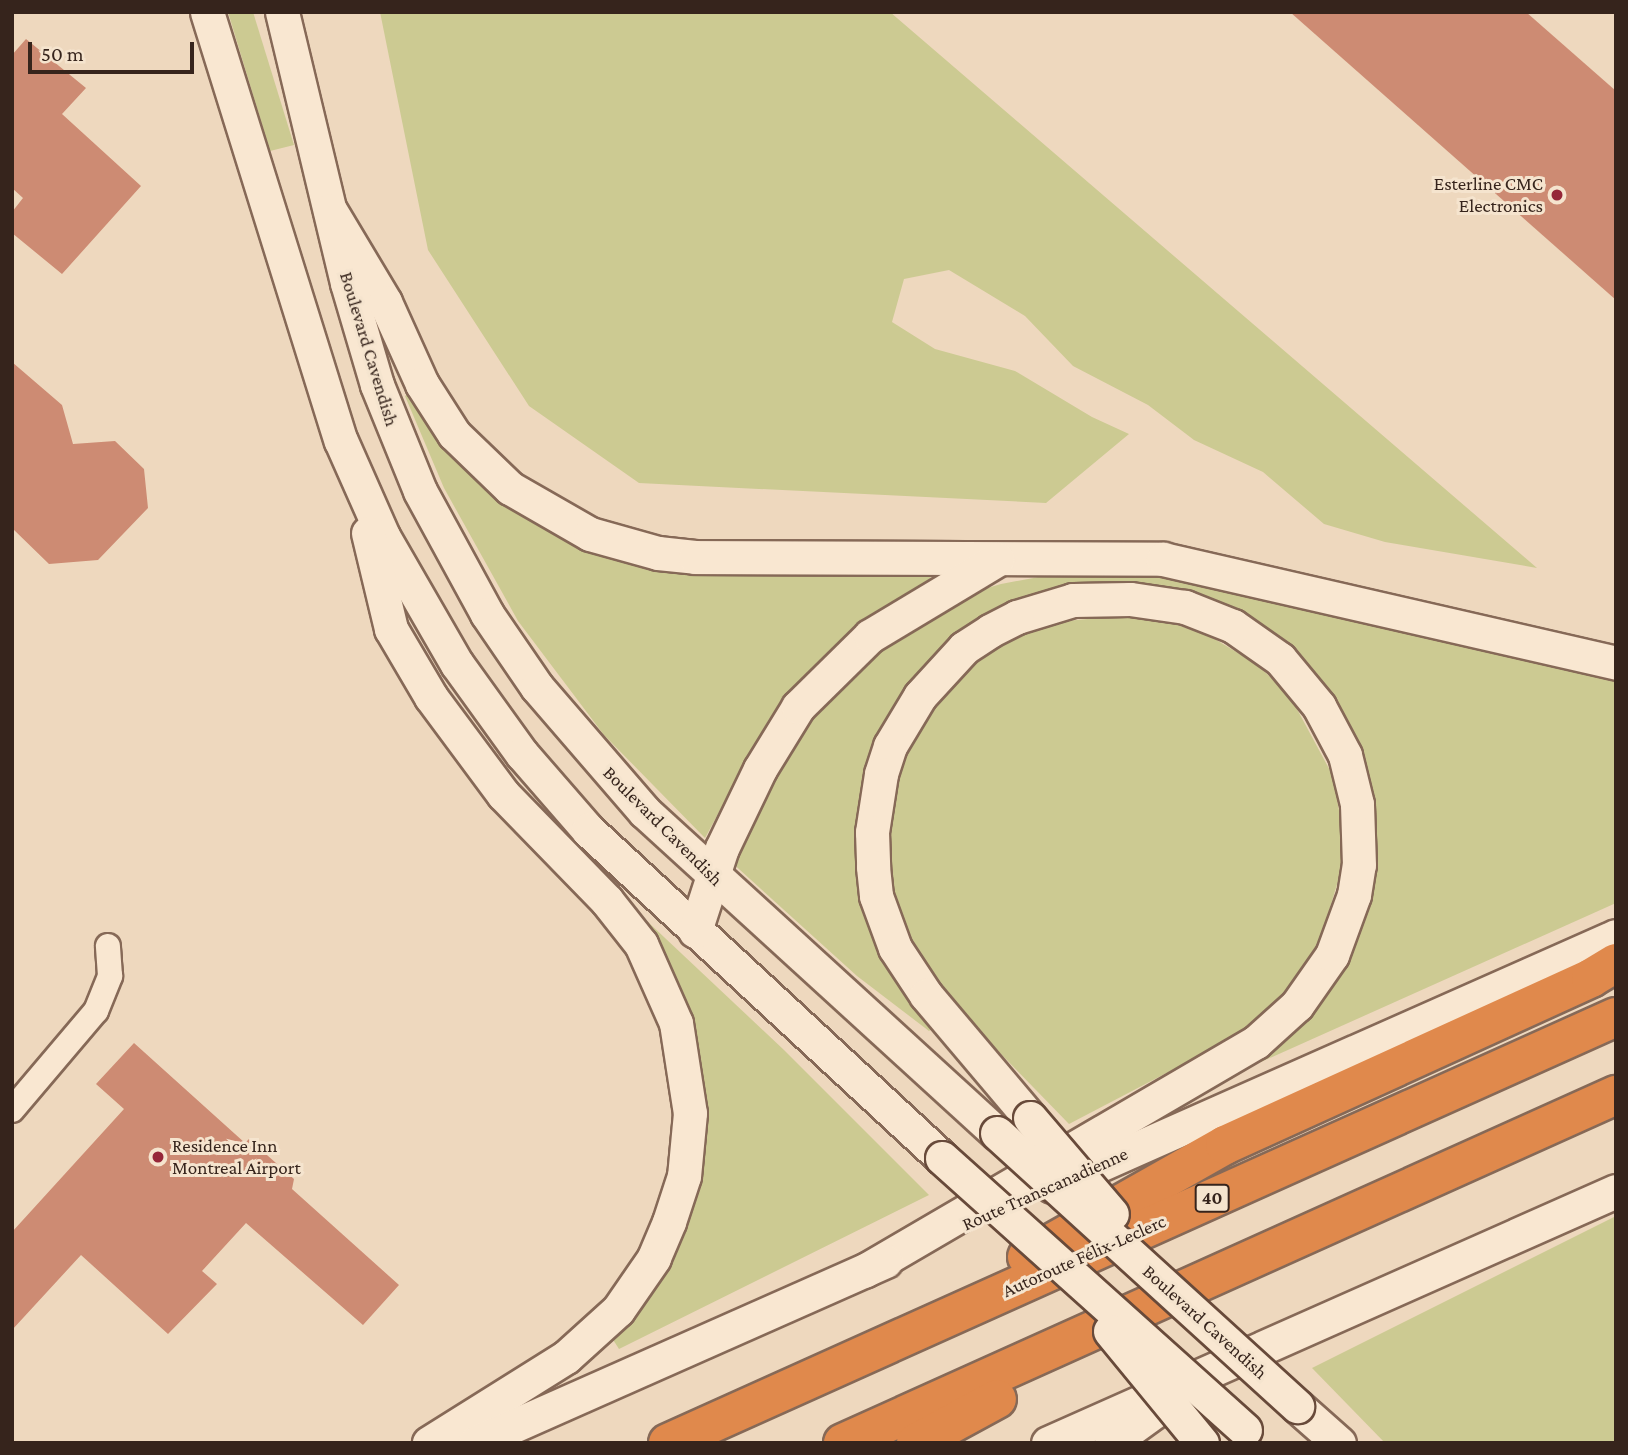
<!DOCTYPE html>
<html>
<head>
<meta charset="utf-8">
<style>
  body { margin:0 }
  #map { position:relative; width:1628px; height:1455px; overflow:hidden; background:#eed8be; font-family:"Crimson Pro",serif }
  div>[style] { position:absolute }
  .green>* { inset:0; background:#ccca92 }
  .building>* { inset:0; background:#cd8b73 }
  .roads { filter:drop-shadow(2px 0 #866957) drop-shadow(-2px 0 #866957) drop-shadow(0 2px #866957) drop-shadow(0 -2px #866957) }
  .street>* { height:24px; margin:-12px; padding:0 12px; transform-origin:12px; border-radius:12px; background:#f9e7d1 }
  .secondary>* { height:33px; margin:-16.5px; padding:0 16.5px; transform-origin:16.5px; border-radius:16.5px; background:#f9e7d1 }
  .highway>* { height:38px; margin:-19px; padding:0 19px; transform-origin:19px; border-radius:19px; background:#e0894c }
  .bridges { filter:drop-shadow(2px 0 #684a3a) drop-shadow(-2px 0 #684a3a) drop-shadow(0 2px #684a3a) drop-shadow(0 -2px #684a3a) }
  .secondary-bridge>* { height:33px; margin:-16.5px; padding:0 16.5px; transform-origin:16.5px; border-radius:16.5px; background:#f9e7d1 }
  .dots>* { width:19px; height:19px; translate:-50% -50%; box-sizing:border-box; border:4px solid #f5e4ce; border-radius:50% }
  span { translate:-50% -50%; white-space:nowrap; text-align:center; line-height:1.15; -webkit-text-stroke:6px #f5e4ce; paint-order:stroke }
  .shield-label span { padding:2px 5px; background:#f5e4ce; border:2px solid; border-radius:5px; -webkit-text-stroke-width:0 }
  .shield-label { font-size:18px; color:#36241c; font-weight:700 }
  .poi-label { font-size:19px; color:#36241c }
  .right { translate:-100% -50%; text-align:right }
  .left { translate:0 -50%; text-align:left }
  .street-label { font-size:19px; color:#36241c }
  .frame { position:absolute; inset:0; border:14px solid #36241c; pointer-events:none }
  .scale { position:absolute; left:28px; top:42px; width:166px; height:32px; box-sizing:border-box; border:4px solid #36241c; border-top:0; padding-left:9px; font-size:21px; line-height:24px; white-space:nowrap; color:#36241c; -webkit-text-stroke:5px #f5e4ce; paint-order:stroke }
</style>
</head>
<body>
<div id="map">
  <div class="green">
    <div style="clip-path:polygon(228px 12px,253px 12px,294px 145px,270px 151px)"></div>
    <div style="clip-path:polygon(380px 12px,890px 12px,1537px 568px,1385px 542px,1324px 524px,1263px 472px,1194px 440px,1148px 405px,1073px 366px,1025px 316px,949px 270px,904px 279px,892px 322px,935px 349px,1015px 371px,1092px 417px,1129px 434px,1046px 503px,639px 483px,529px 406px,428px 250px)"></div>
    <div style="clip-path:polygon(412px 392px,571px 539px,932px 571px,930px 580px,849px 632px,806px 674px,769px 719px,705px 838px,604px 735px,518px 621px,444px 488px,405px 396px)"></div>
    <div style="clip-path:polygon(1132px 568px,1616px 676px,1616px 903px,1261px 1062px,1258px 1055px,1322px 993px,1363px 778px,1220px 609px,984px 620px,861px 815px,934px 1027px,929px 1031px,857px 976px,729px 860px,800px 726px,872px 650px,974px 592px,1001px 584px,1076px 570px)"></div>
    <div style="clip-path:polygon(1120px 616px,1168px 622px,1208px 635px,1258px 665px,1291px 698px,1333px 776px,1341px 822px,1342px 868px,1318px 947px,1278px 1003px,1241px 1034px,1069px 1124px,963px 1015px,920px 960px,893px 896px,888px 846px,890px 804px,906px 751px,933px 704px,970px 667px,1013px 639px,1055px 622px)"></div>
    <div style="clip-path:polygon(631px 906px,784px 1050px,929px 1195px,619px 1349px,610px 1335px,698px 1162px)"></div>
    <div style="clip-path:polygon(1616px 1216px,1616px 1443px,1385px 1443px,1312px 1368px)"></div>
  </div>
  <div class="building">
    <div style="clip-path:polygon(1290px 12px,1526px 12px,1616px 91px,1616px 300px)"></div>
    <div style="clip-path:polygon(26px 39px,86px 88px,62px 114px,141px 186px,62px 274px,12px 233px,12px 212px,23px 198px,12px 188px,12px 55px)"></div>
    <div style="clip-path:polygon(12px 362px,62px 405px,73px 444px,115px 441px,144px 469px,148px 508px,98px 560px,49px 564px,12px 528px)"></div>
    <div style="clip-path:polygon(134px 1043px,245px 1143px,249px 1139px,294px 1179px,292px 1189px,399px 1285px,363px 1325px,246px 1223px,202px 1271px,217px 1284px,168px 1334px,81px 1255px,12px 1330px,12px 1232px,124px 1109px,96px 1084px)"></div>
  </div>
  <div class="roads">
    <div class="street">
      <div style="left:12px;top:1110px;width:130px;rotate:-49.7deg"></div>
      <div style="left:96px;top:1011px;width:38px;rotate:-68deg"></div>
      <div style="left:110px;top:976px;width:30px;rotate:-94deg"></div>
    </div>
    <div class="secondary">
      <div style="left:207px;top:12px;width:449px;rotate:72.7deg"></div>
      <div style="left:341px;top:441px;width:104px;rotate:66.1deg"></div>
      <div style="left:383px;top:536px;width:148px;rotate:60deg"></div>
      <div style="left:457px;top:664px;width:111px;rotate:54.2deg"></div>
      <div style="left:522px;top:754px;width:101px;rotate:49deg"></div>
      <div style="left:588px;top:830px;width:483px;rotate:42.8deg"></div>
      <div style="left:282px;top:12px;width:279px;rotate:76.5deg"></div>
      <div style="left:347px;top:283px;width:106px;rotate:73.6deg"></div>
      <div style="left:377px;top:385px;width:114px;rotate:67.9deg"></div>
      <div style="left:420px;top:491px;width:140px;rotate:61.4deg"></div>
      <div style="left:487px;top:614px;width:88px;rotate:55.6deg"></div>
      <div style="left:537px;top:687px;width:165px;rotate:49.2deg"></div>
      <div style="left:645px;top:812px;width:476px;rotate:42.4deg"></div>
      <div style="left:330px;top:210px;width:107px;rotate:59.1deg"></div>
      <div style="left:385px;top:302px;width:90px;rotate:65.7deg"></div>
      <div style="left:422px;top:384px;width:59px;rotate:57.4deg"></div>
      <div style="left:454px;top:434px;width:78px;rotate:44deg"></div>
      <div style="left:510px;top:488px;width:92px;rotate:29.9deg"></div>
      <div style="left:590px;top:534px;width:71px;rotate:15.6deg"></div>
      <div style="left:658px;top:553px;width:37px;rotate:6deg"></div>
      <div style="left:695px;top:557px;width:468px;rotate:0.2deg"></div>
      <div style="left:1163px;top:559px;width:465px;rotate:12.9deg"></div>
      <div style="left:368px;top:533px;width:99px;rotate:76.5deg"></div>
      <div style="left:391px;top:629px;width:79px;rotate:59.5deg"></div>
      <div style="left:431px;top:697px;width:121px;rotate:53.4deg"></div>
      <div style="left:503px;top:794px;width:149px;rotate:45.8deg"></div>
      <div style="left:607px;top:901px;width:55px;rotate:51.7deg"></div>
      <div style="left:641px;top:944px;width:86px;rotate:66.1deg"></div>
      <div style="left:676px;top:1023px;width:91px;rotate:81.2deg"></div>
      <div style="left:690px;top:1113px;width:63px;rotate:95.4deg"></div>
      <div style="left:684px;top:1176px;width:48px;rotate:108.1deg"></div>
      <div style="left:669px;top:1222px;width:39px;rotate:113deg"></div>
      <div style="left:654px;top:1258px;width:63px;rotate:124.7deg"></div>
      <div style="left:618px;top:1310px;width:70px;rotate:137.9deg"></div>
      <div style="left:566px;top:1357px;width:162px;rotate:147.9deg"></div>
      <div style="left:695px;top:931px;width:87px;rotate:-72deg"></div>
      <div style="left:722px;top:848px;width:88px;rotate:-64.3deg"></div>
      <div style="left:760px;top:769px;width:73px;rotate:-58.5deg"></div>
      <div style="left:798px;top:707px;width:101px;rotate:-44.6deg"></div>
      <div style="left:870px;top:636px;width:149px;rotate:-31deg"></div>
      <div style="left:1052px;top:1186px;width:617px;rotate:-23.91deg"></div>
      <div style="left:864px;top:1271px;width:454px;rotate:-30.3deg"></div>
      <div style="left:1256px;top:1042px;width:55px;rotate:-42.1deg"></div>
      <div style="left:1297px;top:1005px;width:61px;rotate:-55deg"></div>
      <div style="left:1332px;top:955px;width:64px;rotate:-69.9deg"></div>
      <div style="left:1354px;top:895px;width:30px;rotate:-81deg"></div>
      <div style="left:1359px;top:865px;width:61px;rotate:-91.9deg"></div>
      <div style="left:1357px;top:804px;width:50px;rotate:-103.8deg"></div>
      <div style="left:1345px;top:755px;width:55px;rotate:-118deg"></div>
      <div style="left:1319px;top:706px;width:61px;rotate:-129.7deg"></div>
      <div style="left:1280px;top:659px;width:57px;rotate:-144.9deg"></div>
      <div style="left:1233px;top:626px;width:52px;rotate:-158.4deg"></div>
      <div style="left:1185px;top:607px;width:56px;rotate:-171.7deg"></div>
      <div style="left:1130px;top:599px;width:57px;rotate:179deg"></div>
      <div style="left:1073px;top:600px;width:59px;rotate:163.1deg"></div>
      <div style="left:1017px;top:617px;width:30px;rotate:153deg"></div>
      <div style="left:990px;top:631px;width:31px;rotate:147deg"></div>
      <div style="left:964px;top:648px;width:65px;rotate:132.5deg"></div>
      <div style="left:920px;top:696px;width:58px;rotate:121deg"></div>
      <div style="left:890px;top:746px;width:29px;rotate:108deg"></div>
      <div style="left:881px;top:774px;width:59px;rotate:98.8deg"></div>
      <div style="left:872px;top:832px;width:35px;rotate:88deg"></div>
      <div style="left:873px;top:867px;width:29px;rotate:84deg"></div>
      <div style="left:876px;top:896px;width:55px;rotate:69.9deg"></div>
      <div style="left:895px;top:948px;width:56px;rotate:56.6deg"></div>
      <div style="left:926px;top:995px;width:161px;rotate:49.8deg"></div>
      <div style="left:1297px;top:1406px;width:56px;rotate:41.4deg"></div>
      <div style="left:475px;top:1443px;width:449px;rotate:-23.9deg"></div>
      <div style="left:1048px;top:1443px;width:621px;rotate:-23.93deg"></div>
      <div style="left:1111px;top:1443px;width:58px;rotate:-35.9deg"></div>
    </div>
    <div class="highway">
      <div style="left:1027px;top:1257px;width:227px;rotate:-29.5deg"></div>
      <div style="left:1225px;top:1145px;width:402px;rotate:-24.5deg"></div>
      <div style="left:1591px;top:978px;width:29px;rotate:-31deg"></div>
      <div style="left:668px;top:1443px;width:1039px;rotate:-24.2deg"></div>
      <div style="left:843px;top:1443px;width:848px;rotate:-24.24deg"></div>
      <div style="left:916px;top:1443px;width:92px;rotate:-28.5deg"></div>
    </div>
  </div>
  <div class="bridges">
    <div class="secondary-bridge">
      <div style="left:1030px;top:1118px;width:126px;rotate:49.5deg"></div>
      <div style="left:997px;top:1133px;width:406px;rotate:42.3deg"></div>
      <div style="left:942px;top:1158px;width:407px;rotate:41.9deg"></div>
      <div style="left:1110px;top:1331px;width:145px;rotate:50.6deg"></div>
    </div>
  </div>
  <div class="dots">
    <div style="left:1557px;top:195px;background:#962638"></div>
    <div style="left:158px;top:1157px;background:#962638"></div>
  </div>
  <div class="shield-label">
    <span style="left:1212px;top:1198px">40</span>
  </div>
  <div class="poi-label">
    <span class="right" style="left:1543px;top:195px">Esterline CMC<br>Electronics</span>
    <span class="left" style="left:172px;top:1157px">Residence Inn<br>Montreal Airport</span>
  </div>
  <div class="street-label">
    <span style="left:369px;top:349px;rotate:73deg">Boulevard Cavendish</span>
    <span style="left:663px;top:826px;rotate:45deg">Boulevard Cavendish</span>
    <span style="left:1045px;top:1189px;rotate:-24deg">Route Transcanadienne</span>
    <span style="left:1084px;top:1256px;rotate:-24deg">Autoroute Félix-Leclerc</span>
    <span style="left:1205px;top:1322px;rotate:42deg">Boulevard Cavendish</span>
  </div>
  <div class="frame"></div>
  <div class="scale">50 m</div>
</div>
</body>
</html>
